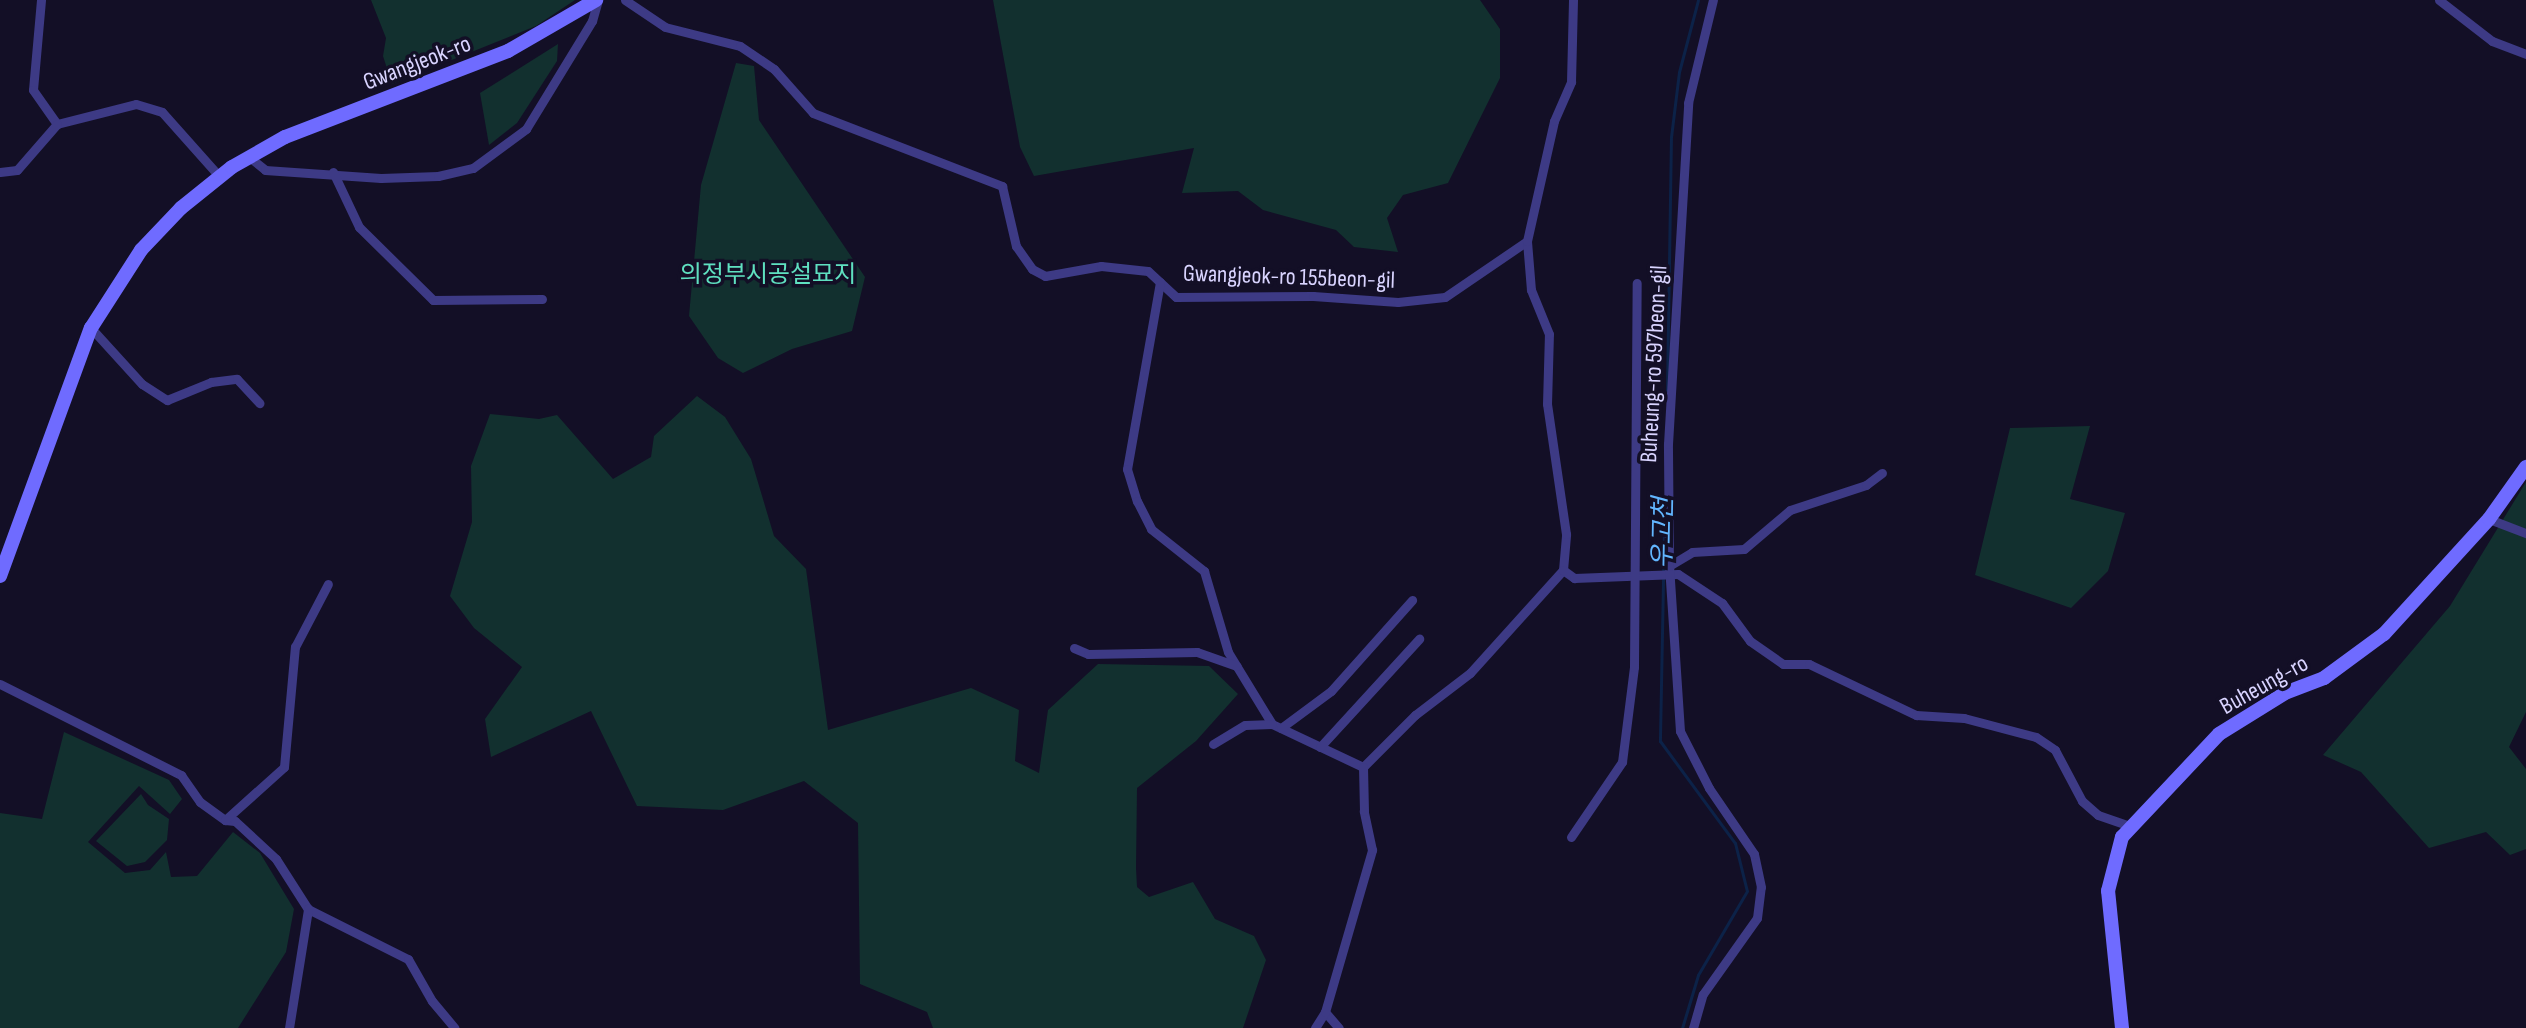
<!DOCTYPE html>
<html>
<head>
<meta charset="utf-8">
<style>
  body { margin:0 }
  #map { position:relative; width:2526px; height:1028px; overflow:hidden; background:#130f26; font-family:"Sofia Sans Condensed","Noto Sans KR",sans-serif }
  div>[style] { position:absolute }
  .green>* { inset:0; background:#12302f }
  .stream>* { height:3px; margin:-1.5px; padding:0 1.5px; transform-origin:1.5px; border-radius:1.5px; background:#0c2248 }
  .street>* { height:9px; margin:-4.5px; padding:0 4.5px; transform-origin:4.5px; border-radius:4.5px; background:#3d3a85 }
  .secondary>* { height:14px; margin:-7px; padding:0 7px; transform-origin:7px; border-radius:7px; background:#6f6bff }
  span { translate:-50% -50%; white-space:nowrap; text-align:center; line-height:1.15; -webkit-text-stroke:7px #130f26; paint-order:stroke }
  .street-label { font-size:24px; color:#d9d4ff }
  .park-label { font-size:24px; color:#5fe0c0 }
  .water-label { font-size:26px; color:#62b6ff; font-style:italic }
</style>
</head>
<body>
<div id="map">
  <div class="green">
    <div style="clip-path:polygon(371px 0,575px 0,536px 26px,392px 84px,383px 56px,386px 38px)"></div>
    <div style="clip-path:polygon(993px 0,1480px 0,1500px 29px,1500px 78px,1448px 183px,1403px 195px,1387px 218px,1398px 252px,1354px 247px,1336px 230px,1263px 210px,1238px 191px,1182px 193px,1194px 148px,1034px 176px,1020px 147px)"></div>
    <div style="clip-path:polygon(558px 44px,557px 61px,517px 123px,489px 145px,480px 93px)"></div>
    <div style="clip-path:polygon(736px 63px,754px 66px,759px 120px,865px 277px,852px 331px,792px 349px,743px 373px,718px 358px,689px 316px,701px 185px)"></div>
    <div style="clip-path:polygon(697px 396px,725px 417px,751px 459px,774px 536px,806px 569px,828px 730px,971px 688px,1019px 710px,1015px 761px,1039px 773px,1048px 710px,1098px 664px,1209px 666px,1238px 694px,1196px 741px,1137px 788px,1136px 868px,1137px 887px,1149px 897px,1193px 882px,1215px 919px,1254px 936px,1266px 960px,1243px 1028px,933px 1028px,927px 1012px,860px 984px,858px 823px,804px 781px,723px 810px,637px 806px,591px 711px,491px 757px,485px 719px,522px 667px,474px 628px,450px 596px,472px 522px,471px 466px,490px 414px,539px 419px,557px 415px,613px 479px,651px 457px,654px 436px)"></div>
    <div style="clip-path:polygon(2090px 426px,2070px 499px,2125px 513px,2108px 571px,2071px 608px,1975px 575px,2010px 428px)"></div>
    <div style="clip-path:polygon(2526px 482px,2526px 712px,2509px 747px,2526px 769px,2526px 849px,2510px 855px,2486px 832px,2429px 848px,2361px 772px,2323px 755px,2450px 606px)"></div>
    <div style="clip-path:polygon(64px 732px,169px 780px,182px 799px,170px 814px,139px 786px,88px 842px,125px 873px,150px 870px,166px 852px,171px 877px,197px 876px,233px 832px,260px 853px,294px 909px,286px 952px,238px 1028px,0 1028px,0 813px,42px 819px)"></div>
    <div style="clip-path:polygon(141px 794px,148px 805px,169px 819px,167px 840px,145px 862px,127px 866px,96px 841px)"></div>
  </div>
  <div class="stream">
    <div style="left:1667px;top:390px;width:253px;rotate:-89.1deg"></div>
    <div style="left:1671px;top:137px;width:65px;rotate:-83deg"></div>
    <div style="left:1679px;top:72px;width:74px;rotate:-75.2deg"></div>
    <div style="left:1664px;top:529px;width:212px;rotate:91.1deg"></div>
    <div style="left:1660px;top:741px;width:127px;rotate:53.7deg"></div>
    <div style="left:1735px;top:843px;width:49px;rotate:76deg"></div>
    <div style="left:1747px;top:891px;width:97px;rotate:120.3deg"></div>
    <div style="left:1698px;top:975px;width:55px;rotate:106.8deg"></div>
  </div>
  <div class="street">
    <div style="left:41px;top:0;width:90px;rotate:95.1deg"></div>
    <div style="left:33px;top:90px;width:42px;rotate:54.8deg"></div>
    <div style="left:57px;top:124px;width:81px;rotate:-14.2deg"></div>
    <div style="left:136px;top:104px;width:27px;rotate:17deg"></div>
    <div style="left:162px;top:112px;width:87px;rotate:48.3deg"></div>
    <div style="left:625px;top:0;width:48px;rotate:34deg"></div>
    <div style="left:665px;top:27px;width:77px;rotate:14.2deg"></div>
    <div style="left:740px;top:46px;width:41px;rotate:34.1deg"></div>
    <div style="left:774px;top:69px;width:59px;rotate:48.4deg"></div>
    <div style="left:813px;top:113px;width:203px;rotate:21.1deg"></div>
    <div style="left:1002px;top:186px;width:62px;rotate:76.9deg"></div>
    <div style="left:1016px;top:246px;width:28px;rotate:55deg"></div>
    <div style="left:1032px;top:269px;width:15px;rotate:28deg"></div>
    <div style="left:1045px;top:276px;width:57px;rotate:-10.1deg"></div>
    <div style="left:1101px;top:266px;width:47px;rotate:6.1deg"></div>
    <div style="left:1148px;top:271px;width:38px;rotate:43deg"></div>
    <div style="left:1176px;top:297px;width:137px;rotate:-0.4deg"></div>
    <div style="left:1313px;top:296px;width:85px;rotate:4deg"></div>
    <div style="left:1398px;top:302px;width:47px;rotate:-6.1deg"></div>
    <div style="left:1445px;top:297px;width:99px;rotate:-34.3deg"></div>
    <div style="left:2439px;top:0;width:67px;rotate:37.7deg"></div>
    <div style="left:2492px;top:41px;width:36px;rotate:21deg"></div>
    <div style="left:248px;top:156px;width:22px;rotate:39deg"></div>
    <div style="left:265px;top:170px;width:116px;rotate:3.9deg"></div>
    <div style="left:381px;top:178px;width:57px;rotate:-2deg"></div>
    <div style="left:438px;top:176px;width:36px;rotate:-13deg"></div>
    <div style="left:473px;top:168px;width:66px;rotate:-36.3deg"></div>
    <div style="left:526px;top:129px;width:127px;rotate:-58.6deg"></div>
    <div style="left:592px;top:21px;width:22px;rotate:-74deg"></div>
    <div style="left:0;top:172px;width:17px;rotate:-7deg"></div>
    <div style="left:17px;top:170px;width:61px;rotate:-49deg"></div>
    <div style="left:333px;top:172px;width:61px;rotate:64.7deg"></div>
    <div style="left:359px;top:227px;width:104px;rotate:44.6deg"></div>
    <div style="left:433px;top:300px;width:109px;rotate:-0.5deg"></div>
    <div style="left:1160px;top:282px;width:190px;rotate:100deg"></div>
    <div style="left:1127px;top:469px;width:34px;rotate:73deg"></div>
    <div style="left:1137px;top:501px;width:31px;rotate:63deg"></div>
    <div style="left:1151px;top:529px;width:68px;rotate:38.4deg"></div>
    <div style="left:1204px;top:571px;width:84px;rotate:73.5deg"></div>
    <div style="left:1228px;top:652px;width:84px;rotate:58.6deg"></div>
    <div style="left:1272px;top:724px;width:101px;rotate:25.3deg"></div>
    <div style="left:1363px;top:767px;width:74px;rotate:-45deg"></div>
    <div style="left:1415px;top:715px;width:69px;rotate:-37.4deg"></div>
    <div style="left:1470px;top:673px;width:139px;rotate:-47.9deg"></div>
    <div style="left:1563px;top:570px;width:36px;rotate:-85deg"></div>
    <div style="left:1566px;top:534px;width:131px;rotate:-98.3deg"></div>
    <div style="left:1547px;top:404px;width:70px;rotate:-88.4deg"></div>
    <div style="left:1549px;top:334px;width:48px;rotate:-112.2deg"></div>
    <div style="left:1531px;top:290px;width:49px;rotate:-94.7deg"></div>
    <div style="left:1527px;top:241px;width:123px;rotate:-77.3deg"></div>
    <div style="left:1554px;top:121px;width:43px;rotate:-66.4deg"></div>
    <div style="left:1571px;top:82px;width:82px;rotate:-88.6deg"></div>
    <div style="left:91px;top:328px;width:76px;rotate:47.7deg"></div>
    <div style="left:142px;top:384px;width:30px;rotate:33deg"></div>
    <div style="left:167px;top:400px;width:48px;rotate:-22.2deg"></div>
    <div style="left:211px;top:382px;width:26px;rotate:-7deg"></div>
    <div style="left:237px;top:379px;width:33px;rotate:47deg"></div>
    <div style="left:2489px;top:519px;width:40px;rotate:21deg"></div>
    <div style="left:1669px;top:566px;width:27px;rotate:-31deg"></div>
    <div style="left:1692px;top:552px;width:52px;rotate:-3.3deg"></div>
    <div style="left:1744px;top:549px;width:60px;rotate:-40.3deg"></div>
    <div style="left:1790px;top:510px;width:80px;rotate:-18.2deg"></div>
    <div style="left:1866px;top:485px;width:20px;rotate:-37deg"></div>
    <div style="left:1563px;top:570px;width:14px;rotate:36deg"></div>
    <div style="left:1574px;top:578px;width:104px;rotate:-2.2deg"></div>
    <div style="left:1678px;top:574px;width:53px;rotate:33.4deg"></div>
    <div style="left:1722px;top:603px;width:47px;rotate:53.6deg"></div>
    <div style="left:1750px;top:641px;width:40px;rotate:34.9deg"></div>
    <div style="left:1783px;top:664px;width:26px"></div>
    <div style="left:1809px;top:664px;width:119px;rotate:25.5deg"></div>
    <div style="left:1916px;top:715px;width:48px;rotate:3.6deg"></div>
    <div style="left:1964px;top:718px;width:74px;rotate:14.8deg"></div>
    <div style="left:2036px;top:737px;width:23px;rotate:34deg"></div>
    <div style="left:2055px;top:750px;width:58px;rotate:62.1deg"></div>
    <div style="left:2082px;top:801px;width:21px;rotate:41deg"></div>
    <div style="left:2098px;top:815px;width:36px;rotate:19deg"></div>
    <div style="left:1074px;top:648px;width:15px;rotate:23deg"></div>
    <div style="left:1088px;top:654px;width:109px;rotate:-1.1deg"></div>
    <div style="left:1197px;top:652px;width:42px;rotate:19.3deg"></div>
    <div style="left:0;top:684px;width:203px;rotate:26.7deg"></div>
    <div style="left:181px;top:775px;width:33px;rotate:55deg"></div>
    <div style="left:200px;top:802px;width:31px;rotate:36deg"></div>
    <div style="left:225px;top:820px;width:10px;rotate:6deg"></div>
    <div style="left:235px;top:821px;width:56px;rotate:42.8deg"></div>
    <div style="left:276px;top:859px;width:59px;rotate:57.4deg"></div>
    <div style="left:308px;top:909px;width:112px;rotate:26.6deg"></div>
    <div style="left:408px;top:959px;width:48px;rotate:60.3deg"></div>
    <div style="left:432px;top:1001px;width:35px;rotate:50deg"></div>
    <div style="left:1281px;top:728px;width:62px;rotate:-36.5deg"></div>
    <div style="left:1331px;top:691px;width:122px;rotate:-48.3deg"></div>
    <div style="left:1213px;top:744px;width:37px;rotate:-31deg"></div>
    <div style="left:1245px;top:725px;width:27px;rotate:-2deg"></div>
    <div style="left:1320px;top:747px;width:147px;rotate:-47.5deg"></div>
    <div style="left:225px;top:820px;width:79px;rotate:-41.9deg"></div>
    <div style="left:284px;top:767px;width:121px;rotate:-84.8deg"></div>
    <div style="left:295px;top:647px;width:71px;rotate:-62.4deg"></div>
    <div style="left:1571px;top:837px;width:91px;rotate:-55.8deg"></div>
    <div style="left:1622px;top:762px;width:96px;rotate:-82.8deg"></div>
    <div style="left:1634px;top:667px;width:384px;rotate:-89.6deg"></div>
    <div style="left:1325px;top:1012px;width:21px;rotate:49deg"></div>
    <div style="left:289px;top:1028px;width:121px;rotate:-80.9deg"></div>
    <div style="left:1315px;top:1028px;width:19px;rotate:-58deg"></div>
    <div style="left:1325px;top:1012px;width:169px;rotate:-73.8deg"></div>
    <div style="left:1372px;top:850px;width:40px;rotate:-102deg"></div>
    <div style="left:1364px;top:811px;width:44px;rotate:-91.3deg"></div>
    <div style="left:1693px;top:1028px;width:35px;rotate:-74deg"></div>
    <div style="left:1703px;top:994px;width:93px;rotate:-54.6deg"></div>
    <div style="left:1757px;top:918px;width:31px;rotate:-83deg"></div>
    <div style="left:1761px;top:887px;width:34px;rotate:-102deg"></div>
    <div style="left:1754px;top:854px;width:80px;rotate:-124.3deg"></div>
    <div style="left:1709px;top:788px;width:64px;rotate:-117deg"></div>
    <div style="left:1680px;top:731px;width:165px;rotate:-93.8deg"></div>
    <div style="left:1669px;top:566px;width:122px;rotate:-90.5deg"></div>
    <div style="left:1668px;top:444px;width:342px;rotate:-86.6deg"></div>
    <div style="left:1688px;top:103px;width:106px;rotate:-76.4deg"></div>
  </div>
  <div class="secondary">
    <div style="left:0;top:576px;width:264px;rotate:-69.9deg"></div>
    <div style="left:91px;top:328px;width:93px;rotate:-57.3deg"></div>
    <div style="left:141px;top:250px;width:58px;rotate:-46.4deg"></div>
    <div style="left:181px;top:208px;width:65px;rotate:-38.8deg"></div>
    <div style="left:232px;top:167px;width:61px;rotate:-29.5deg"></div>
    <div style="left:285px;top:137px;width:239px;rotate:-21.1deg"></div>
    <div style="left:508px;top:51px;width:102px;rotate:-30.1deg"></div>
    <div style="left:2122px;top:1028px;width:138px;rotate:-95.8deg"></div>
    <div style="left:2108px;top:891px;width:56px;rotate:-75.5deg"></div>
    <div style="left:2122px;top:837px;width:141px;rotate:-46.7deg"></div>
    <div style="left:2219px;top:734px;width:78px;rotate:-31.8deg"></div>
    <div style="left:2285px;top:693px;width:42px;rotate:-21deg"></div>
    <div style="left:2324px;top:678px;width:74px;rotate:-36.3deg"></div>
    <div style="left:2384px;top:634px;width:156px;rotate:-47.6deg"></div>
    <div style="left:2489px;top:519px;width:64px;rotate:-54.6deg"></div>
  </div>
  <div class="street-label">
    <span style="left:417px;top:63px;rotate:-21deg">Gwangjeok-ro</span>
    <span style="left:1289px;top:277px;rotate:2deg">Gwangjeok-ro 155beon-gil</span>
    <span style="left:1654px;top:364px;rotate:-87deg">Buheung-ro 597beon-gil</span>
    <span style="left:2264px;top:685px;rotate:-29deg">Buheung-ro</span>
  </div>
  <div class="park-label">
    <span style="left:768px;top:275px">의정부시공설묘지</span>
  </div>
  <div class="water-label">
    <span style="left:1664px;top:533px;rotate:-89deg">우고천</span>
  </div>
</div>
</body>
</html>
